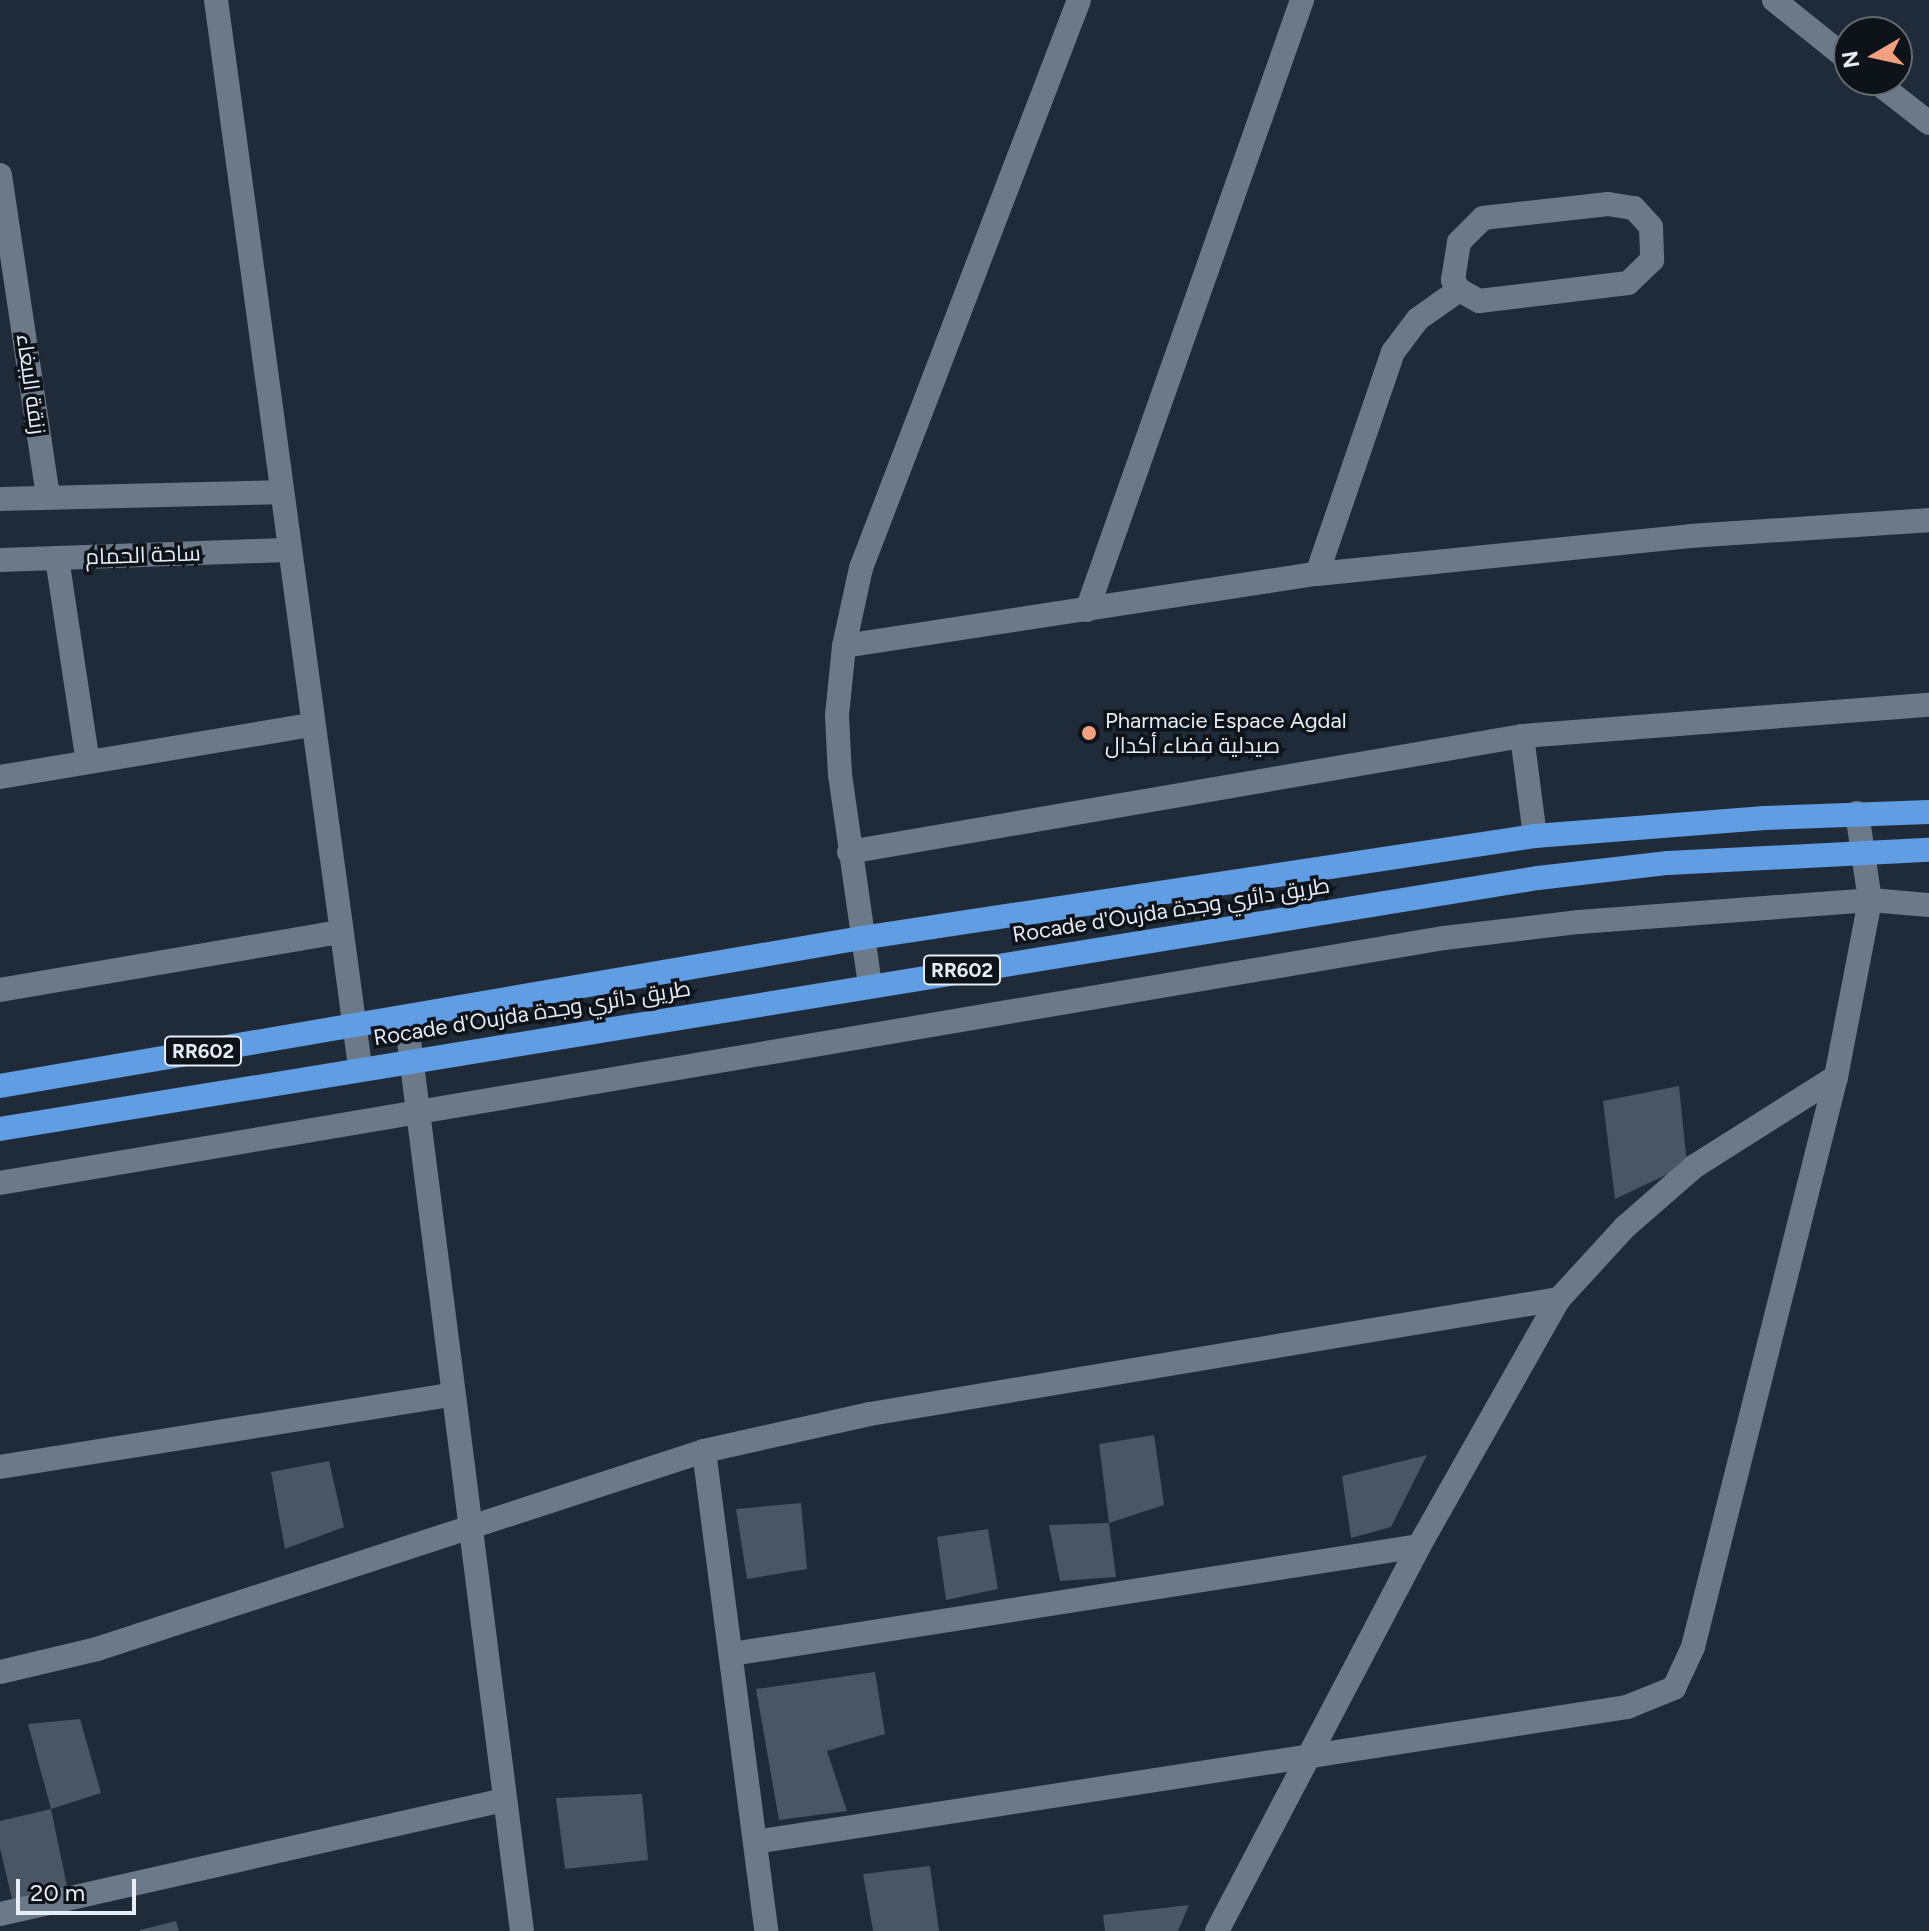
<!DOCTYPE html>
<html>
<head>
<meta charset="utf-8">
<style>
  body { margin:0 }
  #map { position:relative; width:1929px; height:1931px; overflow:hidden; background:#1f2b38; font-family:Figtree,Cairo,sans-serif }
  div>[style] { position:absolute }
  .building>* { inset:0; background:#4a5665 }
  .minor>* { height:24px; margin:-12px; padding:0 12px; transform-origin:12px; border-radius:12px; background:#6c7989 }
  .highway>* { height:24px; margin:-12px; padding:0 12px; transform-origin:12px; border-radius:12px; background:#619de2 }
  .dots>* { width:22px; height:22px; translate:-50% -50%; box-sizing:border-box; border:4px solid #0e1319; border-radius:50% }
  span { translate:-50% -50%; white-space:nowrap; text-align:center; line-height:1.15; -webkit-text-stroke:7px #0e1319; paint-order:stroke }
  .shield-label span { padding:2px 6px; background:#0e1319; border:2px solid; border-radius:6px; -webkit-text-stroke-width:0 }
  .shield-label { font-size:20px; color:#e6edf6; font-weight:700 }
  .street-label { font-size:22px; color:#e6edf6 }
  .poi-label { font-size:22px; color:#e6edf6 }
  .left { translate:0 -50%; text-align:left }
  .north { position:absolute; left:1833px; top:16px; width:80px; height:80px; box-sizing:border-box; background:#0e1319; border:2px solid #646a71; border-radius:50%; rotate:261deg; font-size:22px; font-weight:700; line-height:32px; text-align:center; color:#e6edf6 }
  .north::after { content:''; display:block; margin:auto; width:28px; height:36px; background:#f2a07f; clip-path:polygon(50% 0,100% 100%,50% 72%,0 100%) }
  .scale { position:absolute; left:16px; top:1879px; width:120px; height:36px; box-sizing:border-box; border:4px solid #e6edf6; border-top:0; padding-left:10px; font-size:24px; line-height:28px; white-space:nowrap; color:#e6edf6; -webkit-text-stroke:6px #0e1319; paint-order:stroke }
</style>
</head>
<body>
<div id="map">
  <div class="building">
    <div style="clip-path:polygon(1679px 1086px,1687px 1165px,1615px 1199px,1603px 1101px)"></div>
    <div style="clip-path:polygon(1154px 1435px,1164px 1505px,1109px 1523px,1099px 1444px)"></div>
    <div style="clip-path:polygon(1427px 1455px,1391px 1527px,1351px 1538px,1342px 1476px)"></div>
    <div style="clip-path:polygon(329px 1461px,344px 1527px,285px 1549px,271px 1472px)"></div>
    <div style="clip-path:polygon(801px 1503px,807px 1569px,747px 1579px,736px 1509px)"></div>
    <div style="clip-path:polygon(1109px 1523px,1116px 1577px,1060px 1581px,1049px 1525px)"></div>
    <div style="clip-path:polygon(988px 1529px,998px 1589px,946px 1600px,937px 1537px)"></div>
    <div style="clip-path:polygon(875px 1672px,885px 1734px,827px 1751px,847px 1811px,779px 1820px,756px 1689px)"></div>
    <div style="clip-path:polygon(80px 1719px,101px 1793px,51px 1809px,28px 1724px)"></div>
    <div style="clip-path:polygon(642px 1794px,648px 1860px,565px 1869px,556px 1798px)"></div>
    <div style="clip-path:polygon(51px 1809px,68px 1891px,13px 1903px,0 1848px,0 1821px)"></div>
    <div style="clip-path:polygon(930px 1866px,939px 1931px,873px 1931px,863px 1874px)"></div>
    <div style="clip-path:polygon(1189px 1905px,1178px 1931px,1105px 1931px,1103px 1915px)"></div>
    <div style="clip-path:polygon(176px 1921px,179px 1931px,140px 1931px,140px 1930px)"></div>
  </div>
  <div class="minor">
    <div style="left:216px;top:0;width:1077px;rotate:82.31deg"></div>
    <div style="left:1774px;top:0;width:96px;rotate:38.7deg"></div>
    <div style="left:1874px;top:80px;width:70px;rotate:38deg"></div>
    <div style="left:0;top:175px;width:326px;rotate:81.5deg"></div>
    <div style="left:1608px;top:204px;width:26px;rotate:9deg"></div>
    <div style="left:1634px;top:208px;width:25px;rotate:48deg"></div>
    <div style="left:1651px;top:227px;width:33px;rotate:88deg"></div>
    <div style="left:1652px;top:260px;width:33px;rotate:136deg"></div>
    <div style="left:1628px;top:283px;width:150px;rotate:173.1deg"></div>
    <div style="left:1479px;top:301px;width:23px;rotate:-151deg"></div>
    <div style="left:1459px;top:290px;width:12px;rotate:-121deg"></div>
    <div style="left:1453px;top:280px;width:38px;rotate:-81deg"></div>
    <div style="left:1459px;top:242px;width:34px;rotate:-45deg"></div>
    <div style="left:1483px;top:218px;width:126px;rotate:-6.4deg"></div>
    <div style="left:0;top:499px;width:281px;rotate:-1.4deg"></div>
    <div style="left:57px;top:558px;width:206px;rotate:81.4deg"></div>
    <div style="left:0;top:560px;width:287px;rotate:-2deg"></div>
    <div style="left:1317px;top:574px;width:235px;rotate:-71.1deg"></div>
    <div style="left:1393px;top:352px;width:41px;rotate:-52.9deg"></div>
    <div style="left:1418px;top:319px;width:50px;rotate:-35.3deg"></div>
    <div style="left:1087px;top:610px;width:647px;rotate:-70.58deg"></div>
    <div style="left:844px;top:646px;width:478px;rotate:-8.7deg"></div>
    <div style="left:1317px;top:574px;width:375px;rotate:-5.8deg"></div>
    <div style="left:1690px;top:536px;width:240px;rotate:-3.8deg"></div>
    <div style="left:1522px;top:736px;width:101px;rotate:82.6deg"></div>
    <div style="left:0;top:777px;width:314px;rotate:-9.5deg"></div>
    <div style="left:849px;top:852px;width:683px;rotate:-9.78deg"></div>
    <div style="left:1522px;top:736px;width:408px;rotate:-4.4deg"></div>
    <div style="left:870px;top:985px;width:212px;rotate:-98.1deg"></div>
    <div style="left:840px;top:775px;width:60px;rotate:-92.9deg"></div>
    <div style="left:837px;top:715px;width:69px;rotate:-84.2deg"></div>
    <div style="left:844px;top:646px;width:80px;rotate:-77.7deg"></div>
    <div style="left:861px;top:568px;width:608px;rotate:-69deg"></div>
    <div style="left:0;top:990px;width:345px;rotate:-9.7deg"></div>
    <div style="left:406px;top:1017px;width:921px;rotate:82.77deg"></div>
    <div style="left:0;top:1183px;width:1465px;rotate:-9.63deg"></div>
    <div style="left:1444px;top:938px;width:136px;rotate:-6.8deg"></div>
    <div style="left:1579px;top:922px;width:292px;rotate:-4.3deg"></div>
    <div style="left:1870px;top:900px;width:59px;rotate:4.8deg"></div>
    <div style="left:704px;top:1451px;width:484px;rotate:82.6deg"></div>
    <div style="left:0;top:1467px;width:456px;rotate:-9.1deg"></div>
    <div style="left:732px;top:1654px;width:695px;rotate:-8.93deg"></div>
    <div style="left:0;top:1672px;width:100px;rotate:-13.3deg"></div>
    <div style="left:97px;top:1649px;width:638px;rotate:-18.07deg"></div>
    <div style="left:704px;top:1451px;width:170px;rotate:-12.6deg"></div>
    <div style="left:870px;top:1414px;width:699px;rotate:-9.48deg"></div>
    <div style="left:1559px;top:1299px;width:98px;rotate:-47.5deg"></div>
    <div style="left:1625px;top:1227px;width:93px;rotate:-41.1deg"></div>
    <div style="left:1695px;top:1166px;width:167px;rotate:-32.3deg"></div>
    <div style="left:755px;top:1842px;width:882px;rotate:-8.8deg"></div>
    <div style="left:1627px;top:1707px;width:51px;rotate:-22deg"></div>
    <div style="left:1674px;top:1688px;width:45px;rotate:-65.1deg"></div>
    <div style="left:1693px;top:1647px;width:588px;rotate:-75.92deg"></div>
    <div style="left:1836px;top:1077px;width:180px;rotate:-79.1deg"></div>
    <div style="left:1870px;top:900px;width:88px;rotate:-98.5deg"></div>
    <div style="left:0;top:1914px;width:517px;rotate:-12.75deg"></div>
    <div style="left:1217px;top:1931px;width:435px;rotate:-62.3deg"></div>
    <div style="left:1419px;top:1546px;width:284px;rotate:-60.5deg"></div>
  </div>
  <div class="highway">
    <div style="left:0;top:1086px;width:874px;rotate:-9.75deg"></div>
    <div style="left:861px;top:938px;width:682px;rotate:-8.61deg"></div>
    <div style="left:1535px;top:836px;width:230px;rotate:-4.5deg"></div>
    <div style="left:1764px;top:818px;width:165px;rotate:-2.1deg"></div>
    <div style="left:0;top:1129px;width:1558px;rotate:-9.27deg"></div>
    <div style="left:1538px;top:878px;width:131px;rotate:-6.6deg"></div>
    <div style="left:1668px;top:863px;width:261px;rotate:-2.9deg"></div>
  </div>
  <div class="dots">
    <div style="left:1089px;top:733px;background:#f2a07f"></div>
  </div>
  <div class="shield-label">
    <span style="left:962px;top:970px">RR602</span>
    <span style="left:203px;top:1051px">RR602</span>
  </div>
  <div class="street-label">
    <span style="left:31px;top:384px;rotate:82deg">زنقة الببغاء</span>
    <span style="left:143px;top:555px;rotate:-2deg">ساحة الحمام</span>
    <span style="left:1171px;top:910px;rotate:-9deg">Rocade d'Oujda طريق دائري وجدة</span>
    <span style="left:532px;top:1013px;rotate:-9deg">Rocade d'Oujda طريق دائري وجدة</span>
  </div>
  <div class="poi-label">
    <span class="left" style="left:1105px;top:733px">Pharmacie Espace Agdal<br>صيدلية فضاء أكدال</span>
  </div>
  <div class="north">N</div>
  <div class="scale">20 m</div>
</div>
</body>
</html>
